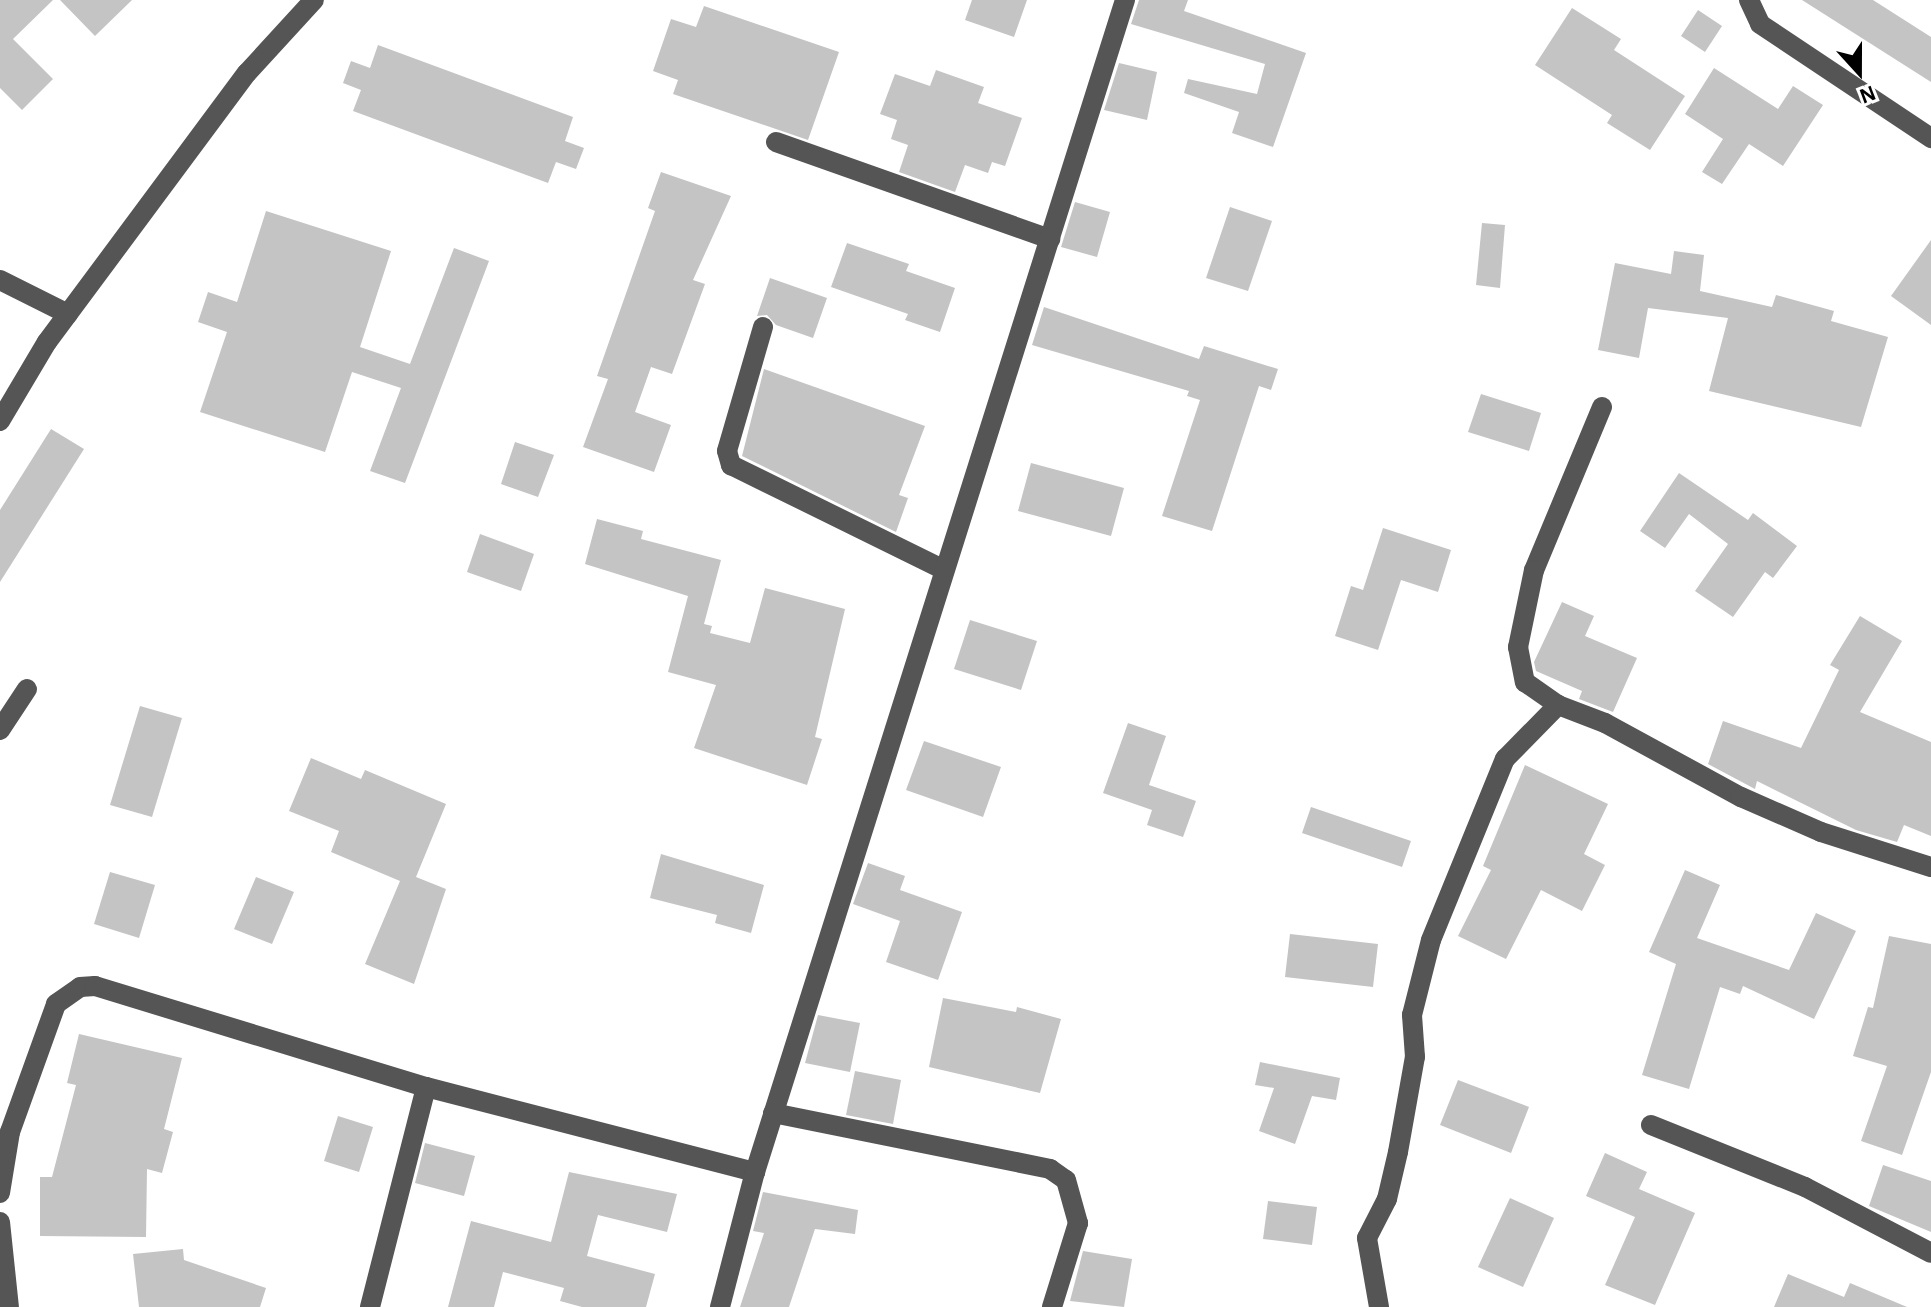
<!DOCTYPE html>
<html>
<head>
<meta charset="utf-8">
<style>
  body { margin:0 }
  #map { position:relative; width:1931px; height:1307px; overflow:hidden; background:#fff; font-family:"Alegreya Sans",sans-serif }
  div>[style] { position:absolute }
  .building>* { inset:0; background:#c4c4c4 }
  .minor>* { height:20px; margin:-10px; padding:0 10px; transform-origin:10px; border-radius:10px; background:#555 }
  span { translate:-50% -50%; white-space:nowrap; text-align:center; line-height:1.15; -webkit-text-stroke:6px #fff; paint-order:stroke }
  .north { position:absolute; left:1819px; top:32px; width:80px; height:80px; -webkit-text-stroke:6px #fff; paint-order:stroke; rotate:159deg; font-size:22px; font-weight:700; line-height:32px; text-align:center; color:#000 }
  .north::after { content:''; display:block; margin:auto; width:28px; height:36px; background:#000; clip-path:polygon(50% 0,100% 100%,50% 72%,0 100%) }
</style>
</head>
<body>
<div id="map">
  <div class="building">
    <div style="clip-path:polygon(0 0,53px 0,13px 39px,53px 79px,22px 110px,0 88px)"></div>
    <div style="clip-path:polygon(60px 0,132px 0,95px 36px)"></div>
    <div style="clip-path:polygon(972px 0,1027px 0,1014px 37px,965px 20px)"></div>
    <div style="clip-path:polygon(1139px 0,1188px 0,1184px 11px,1306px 53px,1273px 147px,1232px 133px,1239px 112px,1184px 93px,1188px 79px,1257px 94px,1265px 64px,1131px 24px)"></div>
    <div style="clip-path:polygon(1802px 0,1873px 0,1931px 37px,1931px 82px)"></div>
    <div style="clip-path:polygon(704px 6px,839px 52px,808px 140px,673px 94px,678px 80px,653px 71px,671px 19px,696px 27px)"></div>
    <div style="clip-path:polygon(1572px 8px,1621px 39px,1614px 50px,1685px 96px,1650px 150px,1607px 123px,1612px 115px,1535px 65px)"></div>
    <div style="clip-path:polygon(1698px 10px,1722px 26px,1705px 52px,1681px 36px)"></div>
    <div style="clip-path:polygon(378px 45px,573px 117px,565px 141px,584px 148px,576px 169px,556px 162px,548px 183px,353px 111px,361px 90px,343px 83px,351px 61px,370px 68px)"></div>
    <div style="clip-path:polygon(1119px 63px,1157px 72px,1147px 120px,1104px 110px)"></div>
    <div style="clip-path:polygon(1714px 68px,1778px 109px,1793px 86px,1823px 105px,1783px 166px,1749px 144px,1722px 184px,1702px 172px,1723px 139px,1685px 114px)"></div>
    <div style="clip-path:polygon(936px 70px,984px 87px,978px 103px,1022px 118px,1005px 166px,992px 162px,988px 173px,965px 165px,955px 192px,899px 172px,908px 145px,891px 139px,897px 120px,880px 114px,895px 74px,930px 86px)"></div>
    <div style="clip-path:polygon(661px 172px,731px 196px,693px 280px,705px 284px,672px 374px,651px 367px,635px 412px,671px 425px,654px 472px,583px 447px,608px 379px,597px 376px,655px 211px,648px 208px)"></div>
    <div style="clip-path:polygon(1075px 202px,1110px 212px,1097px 257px,1061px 247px)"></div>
    <div style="clip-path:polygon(1230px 207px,1272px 221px,1248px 291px,1206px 278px)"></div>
    <div style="clip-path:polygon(266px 211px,391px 251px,360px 347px,410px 364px,454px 248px,489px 261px,405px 483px,370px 471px,401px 388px,352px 372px,325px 452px,200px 412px,227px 332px,198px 322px,208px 292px,237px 302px)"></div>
    <div style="clip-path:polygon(1482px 223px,1505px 225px,1500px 288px,1476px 285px)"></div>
    <div style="clip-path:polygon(1931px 240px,1931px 325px,1891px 296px)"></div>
    <div style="clip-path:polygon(847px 243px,909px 264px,906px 271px,955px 288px,940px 332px,905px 320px,908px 314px,831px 287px)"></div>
    <div style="clip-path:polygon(1674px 251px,1704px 255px,1700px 291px,1772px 307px,1776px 295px,1834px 311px,1831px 321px,1888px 337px,1861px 427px,1709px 391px,1728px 318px,1648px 308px,1639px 358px,1598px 350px,1615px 263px,1671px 274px)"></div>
    <div style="clip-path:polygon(770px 278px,827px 298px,813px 338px,776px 325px,767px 315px,757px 316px)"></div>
    <div style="clip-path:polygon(1044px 307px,1199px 359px,1204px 346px,1278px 369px,1271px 390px,1259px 386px,1212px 531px,1162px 516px,1200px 400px,1187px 396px,1189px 391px,1032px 345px)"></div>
    <div style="clip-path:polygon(764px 369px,925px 426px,899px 495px,908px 498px,896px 532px,742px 456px)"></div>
    <div style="clip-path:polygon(1481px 394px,1541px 413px,1529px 451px,1468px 432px)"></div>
    <div style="clip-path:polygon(51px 429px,84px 449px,0 582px,0 510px)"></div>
    <div style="clip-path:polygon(515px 442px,554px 455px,538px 497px,501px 484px)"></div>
    <div style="clip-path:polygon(1031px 463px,1124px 488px,1111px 536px,1018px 511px)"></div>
    <div style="clip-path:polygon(1679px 473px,1748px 520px,1753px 513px,1797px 546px,1773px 578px,1765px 572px,1733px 617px,1695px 591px,1728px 544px,1689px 514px,1665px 548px,1640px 531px)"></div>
    <div style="clip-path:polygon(597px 519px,643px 531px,641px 539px,721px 560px,704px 624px,712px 626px,710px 633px,750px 643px,765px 588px,845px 609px,815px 737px,822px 739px,807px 785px,694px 748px,716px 685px,668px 672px,688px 596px,585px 564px)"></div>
    <div style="clip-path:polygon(1383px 528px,1451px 550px,1438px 592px,1401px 580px,1378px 650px,1335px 636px,1351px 586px,1363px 590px)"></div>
    <div style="clip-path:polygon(480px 534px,534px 554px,521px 591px,467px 572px)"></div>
    <div style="clip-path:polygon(1562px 602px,1594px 616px,1585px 636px,1637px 658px,1613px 712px,1579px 699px,1582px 691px,1536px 671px,1534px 662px)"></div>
    <div style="clip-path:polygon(1860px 616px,1902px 641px,1860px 712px,1931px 742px,1931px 836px,1904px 825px,1897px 842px,1856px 830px,1757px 781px,1755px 789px,1708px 764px,1723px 721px,1801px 748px,1839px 670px,1830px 665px)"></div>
    <div style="clip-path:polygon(970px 620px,1037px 641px,1021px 690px,954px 669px)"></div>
    <div style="clip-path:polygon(140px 706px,182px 718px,152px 817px,110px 805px)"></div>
    <div style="clip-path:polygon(1128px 723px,1166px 736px,1149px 785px,1196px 801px,1183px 837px,1147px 825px,1152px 810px,1103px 793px)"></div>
    <div style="clip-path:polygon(924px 741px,1001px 767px,983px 817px,906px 790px)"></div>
    <div style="clip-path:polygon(311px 758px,361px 779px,365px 770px,446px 804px,416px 877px,446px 889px,414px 984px,365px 964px,400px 881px,331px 852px,339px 831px,289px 811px)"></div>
    <div style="clip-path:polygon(1525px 765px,1608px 804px,1584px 854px,1605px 865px,1582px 911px,1541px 890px,1506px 959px,1458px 936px,1491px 870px,1483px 866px)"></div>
    <div style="clip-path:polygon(1311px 807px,1411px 841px,1402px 867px,1302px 833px)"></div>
    <div style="clip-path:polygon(661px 854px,764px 885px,751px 933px,715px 923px,717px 915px,650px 898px)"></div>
    <div style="clip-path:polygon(868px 863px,905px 876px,900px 890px,962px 912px,938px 980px,886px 962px,900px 921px,853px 904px)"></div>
    <div style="clip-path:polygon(1685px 870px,1720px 885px,1697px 938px,1789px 970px,1816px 913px,1856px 931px,1814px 1019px,1743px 986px,1740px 994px,1720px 987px,1689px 1089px,1642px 1075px,1676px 964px,1649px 952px)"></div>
    <div style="clip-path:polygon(110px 872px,155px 885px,139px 938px,94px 924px)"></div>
    <div style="clip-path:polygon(256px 877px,294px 892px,272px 944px,234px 929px)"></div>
    <div style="clip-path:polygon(1290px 934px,1378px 944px,1373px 987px,1285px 977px)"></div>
    <div style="clip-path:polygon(1889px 936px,1931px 944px,1931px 1072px,1902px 1155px,1861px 1141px,1887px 1066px,1853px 1056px,1868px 1007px,1873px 1008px)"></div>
    <div style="clip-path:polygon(943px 998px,1016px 1012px,1017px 1007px,1061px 1019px,1040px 1093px,929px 1067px)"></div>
    <div style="clip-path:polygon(818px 1015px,860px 1023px,850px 1072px,805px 1063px)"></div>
    <div style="clip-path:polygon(79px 1034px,182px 1058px,164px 1129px,173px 1132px,162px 1173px,147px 1169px,146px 1237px,40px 1236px,40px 1177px,52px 1177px,76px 1085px,67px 1083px)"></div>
    <div style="clip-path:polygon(1260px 1062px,1340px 1078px,1336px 1100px,1312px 1096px,1295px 1144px,1259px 1131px,1274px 1088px,1255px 1085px)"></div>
    <div style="clip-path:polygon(855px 1071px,901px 1080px,893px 1124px,846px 1115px)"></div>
    <div style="clip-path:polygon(1458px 1080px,1529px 1107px,1511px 1153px,1440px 1125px)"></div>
    <div style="clip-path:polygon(338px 1116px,373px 1127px,359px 1172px,324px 1161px)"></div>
    <div style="clip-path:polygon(425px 1143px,475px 1156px,464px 1196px,415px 1183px)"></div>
    <div style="clip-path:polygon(1605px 1153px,1647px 1172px,1639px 1189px,1695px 1213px,1655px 1305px,1605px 1285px,1635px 1217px,1586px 1196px)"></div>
    <div style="clip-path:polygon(1883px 1165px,1931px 1181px,1931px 1232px,1869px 1206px)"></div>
    <div style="clip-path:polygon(569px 1172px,677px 1194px,667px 1232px,598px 1215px,587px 1256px,655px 1274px,646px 1307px,582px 1307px,560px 1301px,564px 1288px,503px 1272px,494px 1307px,448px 1307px,471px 1221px,551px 1242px)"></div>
    <div style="clip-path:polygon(763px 1192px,858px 1210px,855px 1234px,815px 1229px,789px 1307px,740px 1307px,764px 1233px,753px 1231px)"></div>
    <div style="clip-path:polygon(1510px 1198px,1554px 1218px,1523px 1287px,1478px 1267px)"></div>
    <div style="clip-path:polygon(1268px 1201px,1317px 1207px,1312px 1245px,1263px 1239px)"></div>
    <div style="clip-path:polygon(183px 1249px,184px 1260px,266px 1288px,260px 1307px,139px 1307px,133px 1254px)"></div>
    <div style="clip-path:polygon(1083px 1251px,1132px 1259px,1124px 1307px,1070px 1301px)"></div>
    <div style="clip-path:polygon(1788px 1274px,1844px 1297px,1850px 1283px,1907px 1307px,1774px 1307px)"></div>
  </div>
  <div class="minor">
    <div style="left:1749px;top:0;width:26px;rotate:65deg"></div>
    <div style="left:1760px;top:24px;width:206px;rotate:33.7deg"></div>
    <div style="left:776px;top:142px;width:291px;rotate:19.5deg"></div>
    <div style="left:0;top:280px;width:76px;rotate:26.6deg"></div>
    <div style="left:763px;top:327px;width:129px;rotate:106.2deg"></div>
    <div style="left:727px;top:451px;width:15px;rotate:74deg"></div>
    <div style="left:731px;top:465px;width:235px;rotate:26.2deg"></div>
    <div style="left:1602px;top:407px;width:177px;rotate:112.6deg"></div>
    <div style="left:1534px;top:570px;width:79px;rotate:101.7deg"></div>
    <div style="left:1518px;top:647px;width:36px;rotate:79deg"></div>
    <div style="left:1525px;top:682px;width:40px;rotate:34.9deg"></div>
    <div style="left:1558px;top:705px;width:50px;rotate:21deg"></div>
    <div style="left:1605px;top:723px;width:155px;rotate:28.6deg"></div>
    <div style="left:1741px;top:797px;width:87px;rotate:23.6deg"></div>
    <div style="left:1821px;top:832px;width:115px;rotate:17.7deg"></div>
    <div style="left:0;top:421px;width:92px;rotate:-59.3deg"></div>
    <div style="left:47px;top:342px;width:335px;rotate:-53.4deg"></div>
    <div style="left:247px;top:73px;width:99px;rotate:-47.5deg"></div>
    <div style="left:0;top:730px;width:49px;rotate:-56.6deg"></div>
    <div style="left:773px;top:1113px;width:283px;rotate:11.4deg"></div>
    <div style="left:1050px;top:1169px;width:19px;rotate:35deg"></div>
    <div style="left:1066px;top:1180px;width:45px;rotate:74.4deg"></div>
    <div style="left:1078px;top:1223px;width:88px;rotate:107.2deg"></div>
    <div style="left:1651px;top:1125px;width:166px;rotate:21.9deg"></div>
    <div style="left:1805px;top:1187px;width:142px;rotate:27.6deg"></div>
    <div style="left:0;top:1193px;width:62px;rotate:-80.7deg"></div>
    <div style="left:10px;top:1132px;width:136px;rotate:-70.2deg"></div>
    <div style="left:56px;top:1004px;width:29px;rotate:-35deg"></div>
    <div style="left:80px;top:987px;width:15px;rotate:-4deg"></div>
    <div style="left:95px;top:986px;width:346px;rotate:17deg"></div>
    <div style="left:426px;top:1087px;width:340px;rotate:14.5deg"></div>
    <div style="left:0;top:1222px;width:85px;rotate:84deg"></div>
    <div style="left:370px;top:1307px;width:227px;rotate:-75.7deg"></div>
    <div style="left:720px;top:1307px;width:139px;rotate:-75.5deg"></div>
    <div style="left:755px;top:1172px;width:1229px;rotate:-72.48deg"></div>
    <div style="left:1379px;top:1307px;width:70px;rotate:-99.9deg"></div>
    <div style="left:1367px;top:1238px;width:44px;rotate:-62.9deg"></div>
    <div style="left:1387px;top:1199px;width:48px;rotate:-76.8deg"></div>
    <div style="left:1398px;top:1152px;width:97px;rotate:-79.9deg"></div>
    <div style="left:1415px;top:1057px;width:42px;rotate:-94.1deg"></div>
    <div style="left:1412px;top:1015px;width:77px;rotate:-75.8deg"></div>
    <div style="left:1431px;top:940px;width:196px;rotate:-67.8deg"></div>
    <div style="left:1505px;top:759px;width:76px;rotate:-45.5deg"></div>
  </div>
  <div class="north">N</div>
</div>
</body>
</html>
